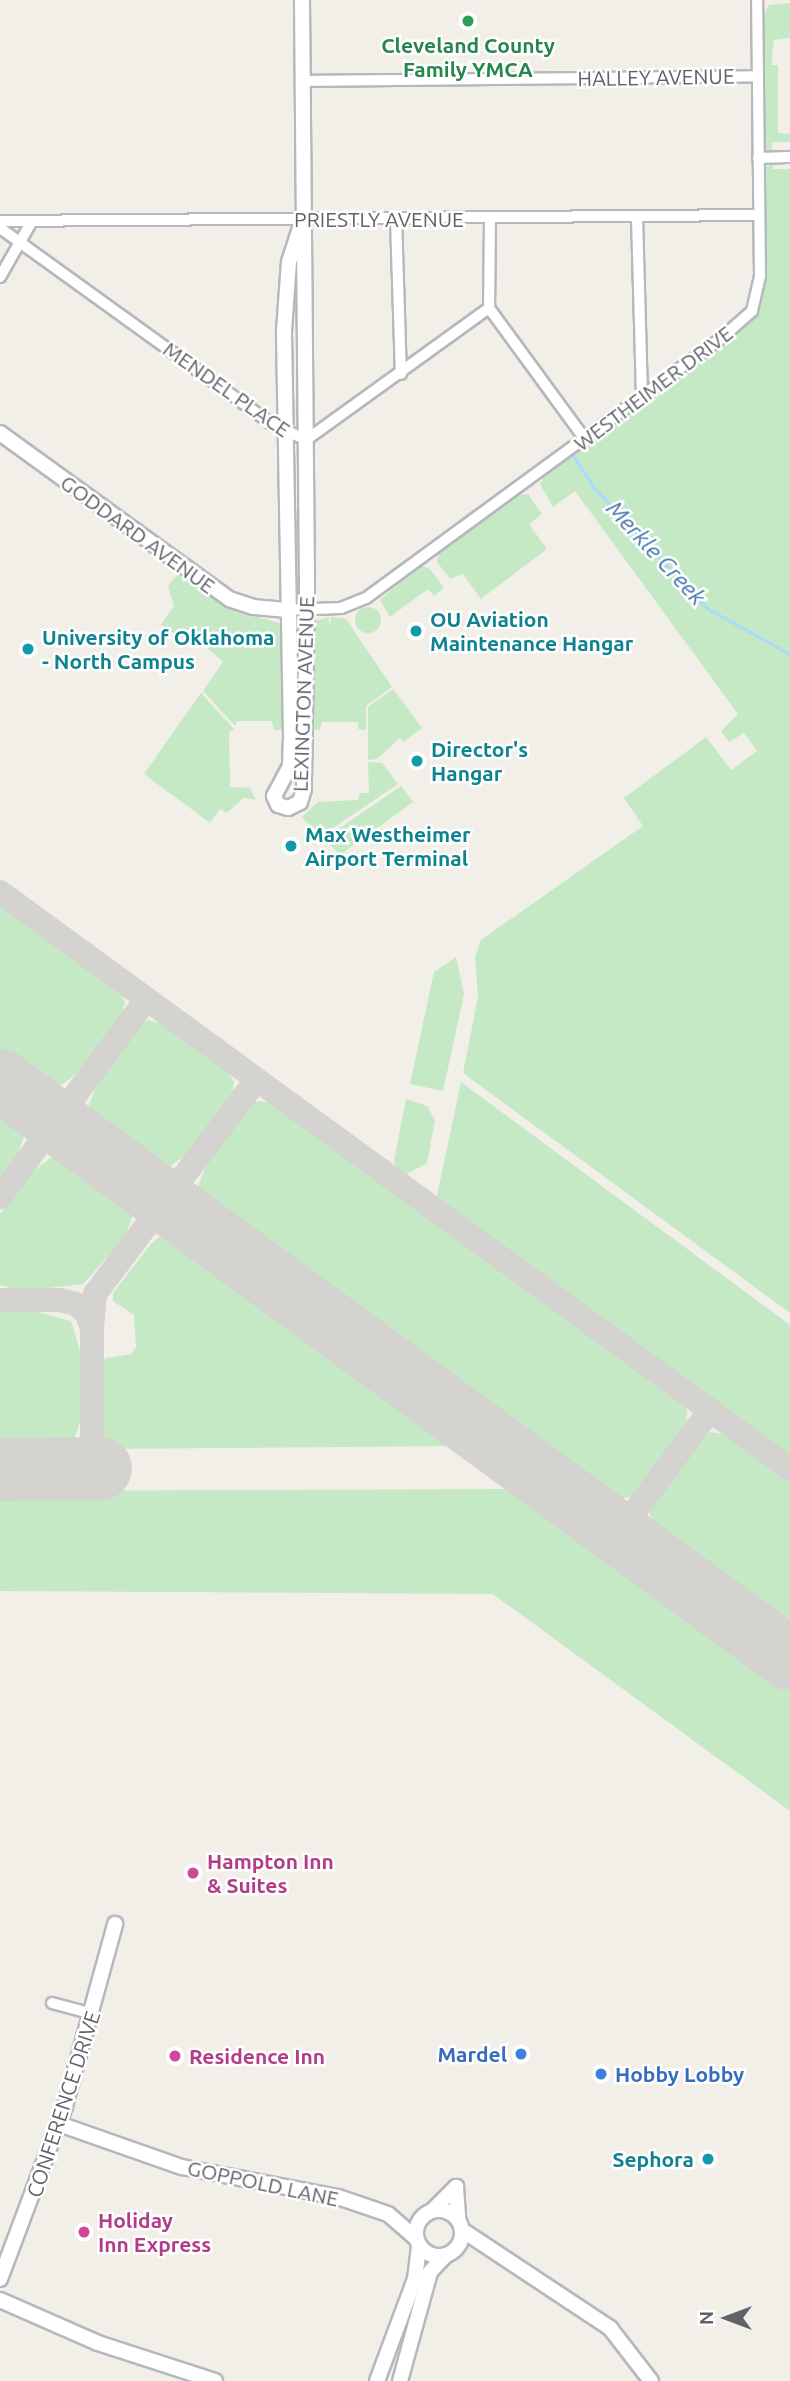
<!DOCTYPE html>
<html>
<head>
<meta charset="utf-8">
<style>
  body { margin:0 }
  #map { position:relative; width:790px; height:2381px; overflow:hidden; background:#f1efe8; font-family:Ubuntu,sans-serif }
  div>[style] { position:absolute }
  .green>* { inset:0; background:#c5e8c5 }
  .round { border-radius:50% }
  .stream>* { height:2.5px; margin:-1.25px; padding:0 1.25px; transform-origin:1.25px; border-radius:1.25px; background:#aadaff }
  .taxiway>* { height:24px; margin:-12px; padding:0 12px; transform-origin:12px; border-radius:12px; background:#d4d3d0 }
  .runway>* { height:63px; margin:-31.5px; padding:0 31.5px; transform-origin:31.5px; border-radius:31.5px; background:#d4d3d0 }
  .roads { filter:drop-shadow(2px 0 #b5b8bc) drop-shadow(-2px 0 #b5b8bc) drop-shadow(0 2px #b5b8bc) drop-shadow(0 -2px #b5b8bc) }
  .minor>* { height:10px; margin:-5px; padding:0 5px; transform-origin:5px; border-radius:5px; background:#fff }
  .tertiary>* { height:14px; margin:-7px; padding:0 7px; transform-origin:7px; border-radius:7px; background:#fff }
  .tertiary>.ring { margin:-7px; padding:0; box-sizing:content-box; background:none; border:14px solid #fff; border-radius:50% }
  .dots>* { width:19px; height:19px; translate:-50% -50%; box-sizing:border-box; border:4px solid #fff; border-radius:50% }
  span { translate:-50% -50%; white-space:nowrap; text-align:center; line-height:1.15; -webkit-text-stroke:5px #fff; paint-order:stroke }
  .leisure-label { font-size:21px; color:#27864d; font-weight:700 }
  .street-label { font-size:21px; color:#5f6368 }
  .culture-label { font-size:21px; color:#0d838f; font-weight:700 }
  .left { translate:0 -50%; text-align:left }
  .right { translate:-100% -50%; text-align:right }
  .hotel-label { font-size:21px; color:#b23c85; font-weight:700 }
  .shop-label { font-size:21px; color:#366cbe; font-weight:700 }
  .water-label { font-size:23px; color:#4174aa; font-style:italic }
  .north { position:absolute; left:692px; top:2283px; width:70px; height:70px; -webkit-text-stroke:5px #fff; paint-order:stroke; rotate:270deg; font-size:19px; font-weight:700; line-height:28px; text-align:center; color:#5f6368 }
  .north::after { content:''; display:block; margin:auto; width:24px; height:32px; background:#5f6368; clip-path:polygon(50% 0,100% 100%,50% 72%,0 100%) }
</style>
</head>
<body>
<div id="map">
  <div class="green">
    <div style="clip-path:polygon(790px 3px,790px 38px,774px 40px,772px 57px,772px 65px,778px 65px,778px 133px,790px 134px,790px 142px,772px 142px,772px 152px,765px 152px,763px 17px,769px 5px)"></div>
    <div style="clip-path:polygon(772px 164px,773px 169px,790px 169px,790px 1313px,463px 1073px,478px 997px,475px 957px,481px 940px,643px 826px,624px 798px,706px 737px,731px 770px,757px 751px,744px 733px,729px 742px,721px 731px,738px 714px,575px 491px,553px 507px,540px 484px,546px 474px,758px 315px,765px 277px,764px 168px)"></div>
    <div style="clip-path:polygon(528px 494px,542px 514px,529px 524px,547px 549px,481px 599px,463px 574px,450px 579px,437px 562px,439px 552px,516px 496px)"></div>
    <div style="clip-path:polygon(420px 566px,429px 568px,444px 588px,434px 596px,428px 589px,390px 617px,380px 600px)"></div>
    <div style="clip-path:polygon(178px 574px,233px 610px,282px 624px,285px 729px,274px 730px,272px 721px,237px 721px,235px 726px,203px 691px,223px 662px,188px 630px,181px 638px,161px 625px,174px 606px,168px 586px)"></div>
    <div class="round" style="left:355px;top:607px;width:26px;height:26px"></div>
    <div style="clip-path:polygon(329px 617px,329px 629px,331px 617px,346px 619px,392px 687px,366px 706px,366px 730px,358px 729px,358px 722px,322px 722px,320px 730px,312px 730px,312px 622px)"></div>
    <div style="clip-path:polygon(393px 689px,422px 728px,403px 742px,400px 738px,377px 759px,368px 760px,368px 707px)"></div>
    <div style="clip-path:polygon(201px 693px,234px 729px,229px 732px,230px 787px,250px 788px,256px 800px,243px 798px,227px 813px,220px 809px,210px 823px,144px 774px)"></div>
    <div style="clip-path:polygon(368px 762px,382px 763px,398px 784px,324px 834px,308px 824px,302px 817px,318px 802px,358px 800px,360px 793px,369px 793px)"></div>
    <div style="clip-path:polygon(401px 786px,413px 802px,340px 855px,324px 839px)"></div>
    <div style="clip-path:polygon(0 903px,120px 992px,125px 1002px,120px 1022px,76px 1074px,52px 1092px,0 1054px)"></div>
    <div style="clip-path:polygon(456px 957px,464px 994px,443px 1091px,410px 1084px,434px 972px)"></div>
    <div style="clip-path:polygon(147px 1020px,167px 1025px,226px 1068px,234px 1082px,232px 1097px,186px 1155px,161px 1173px,85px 1116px,97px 1084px,136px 1025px)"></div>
    <div style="clip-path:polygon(461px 1082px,790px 1325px,790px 1458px,436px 1200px)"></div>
    <div style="clip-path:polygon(406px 1099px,427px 1106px,435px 1120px,427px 1163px,405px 1175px,396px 1170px,394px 1161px)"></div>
    <div style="clip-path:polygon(254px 1101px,270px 1102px,285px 1111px,679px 1398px,687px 1410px,686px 1429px,636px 1497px,608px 1499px,194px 1195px,209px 1159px,241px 1111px)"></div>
    <div style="clip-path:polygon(0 1107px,27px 1128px,17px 1156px,0 1182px)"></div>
    <div style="clip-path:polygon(60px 1151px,136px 1207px,124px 1239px,83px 1284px,22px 1291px,0 1285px,0 1214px,35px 1170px)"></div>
    <div style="clip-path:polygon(168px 1230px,464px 1446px,101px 1449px,101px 1365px,106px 1358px,131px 1354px,136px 1347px,134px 1315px,113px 1301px,113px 1293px,151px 1244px)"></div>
    <div style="clip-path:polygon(0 1311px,37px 1312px,71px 1321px,81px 1354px,81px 1419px,71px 1448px,0 1449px)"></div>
    <div style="clip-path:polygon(711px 1432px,731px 1436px,790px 1479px,790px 1632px,652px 1527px,649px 1508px,654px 1500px,700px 1437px)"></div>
    <div style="clip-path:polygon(521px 1489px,790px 1684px,790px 1811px,493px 1594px,0 1591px,0 1491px)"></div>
  </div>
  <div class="stream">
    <div style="left:573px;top:455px;width:37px;rotate:57deg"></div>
    <div style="left:593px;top:486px;width:167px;rotate:46.9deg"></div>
    <div style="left:707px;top:608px;width:95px;rotate:29deg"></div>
  </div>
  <div class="taxiway">
    <div style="left:0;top:892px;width:978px;rotate:36.14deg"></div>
    <div style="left:0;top:1197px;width:245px;rotate:-53.5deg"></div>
    <div style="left:0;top:1300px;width:60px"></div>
    <div style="left:60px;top:1300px;width:16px;rotate:14deg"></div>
    <div style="left:76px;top:1304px;width:15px;rotate:42deg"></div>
    <div style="left:87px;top:1314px;width:15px;rotate:70deg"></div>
    <div style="left:92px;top:1328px;width:135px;rotate:90deg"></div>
    <div style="left:92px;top:1463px;width:8px;rotate:140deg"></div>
    <div style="left:92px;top:1328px;width:34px;rotate:-85deg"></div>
    <div style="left:95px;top:1294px;width:268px;rotate:-53deg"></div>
    <div style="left:619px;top:1533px;width:153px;rotate:-53.5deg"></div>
  </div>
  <div class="runway">
    <div style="left:0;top:1080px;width:979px;rotate:36.24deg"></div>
    <div style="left:0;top:1469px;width:100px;rotate:-0.6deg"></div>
  </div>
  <div class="roads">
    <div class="minor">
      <div style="left:303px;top:81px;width:455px;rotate:-0.6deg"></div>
      <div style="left:758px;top:158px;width:32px;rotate:-2deg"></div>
      <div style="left:637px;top:217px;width:179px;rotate:88.4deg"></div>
      <div style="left:396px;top:218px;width:156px;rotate:88.2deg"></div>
      <div style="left:490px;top:218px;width:90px;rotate:90.6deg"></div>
      <div style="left:489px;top:308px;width:162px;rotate:53.8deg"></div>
      <div style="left:0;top:221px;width:758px;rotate:-0.45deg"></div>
      <div style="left:0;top:228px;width:333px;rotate:35.8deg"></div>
      <div style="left:270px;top:423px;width:40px;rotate:25deg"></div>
      <div style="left:306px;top:440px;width:226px;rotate:-35.8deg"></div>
      <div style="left:0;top:277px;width:64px;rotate:-60.3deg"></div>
      <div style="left:286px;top:610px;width:55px;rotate:-2.1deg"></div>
      <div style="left:341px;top:608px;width:27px;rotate:-22deg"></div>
      <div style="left:366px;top:598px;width:437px;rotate:-36.2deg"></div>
      <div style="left:719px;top:340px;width:44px;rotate:-41.3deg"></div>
      <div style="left:752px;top:311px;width:36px;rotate:-77deg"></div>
      <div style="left:760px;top:276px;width:276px;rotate:-90.6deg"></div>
      <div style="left:52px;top:2003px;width:42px;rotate:15deg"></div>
    </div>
    <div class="tertiary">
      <div style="left:302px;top:0;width:590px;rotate:89.51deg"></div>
      <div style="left:307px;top:590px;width:199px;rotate:90.9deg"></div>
      <div style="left:304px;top:789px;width:14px;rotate:107deg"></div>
      <div style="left:300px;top:802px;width:13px;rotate:153deg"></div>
      <div style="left:288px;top:808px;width:10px;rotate:-163deg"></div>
      <div style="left:278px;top:805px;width:10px;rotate:-114deg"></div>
      <div style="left:274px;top:796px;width:34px;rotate:-62deg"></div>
      <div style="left:290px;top:766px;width:31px;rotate:-88deg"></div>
      <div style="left:291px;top:735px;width:404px;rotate:-91deg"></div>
      <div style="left:284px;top:331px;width:69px;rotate:-85.9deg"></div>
      <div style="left:289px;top:262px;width:45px;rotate:-72deg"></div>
      <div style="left:0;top:433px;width:283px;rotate:35.9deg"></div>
      <div style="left:229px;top:599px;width:25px;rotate:18deg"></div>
      <div style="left:253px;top:607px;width:33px;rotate:5deg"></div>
      <div style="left:59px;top:2124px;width:130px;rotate:19.3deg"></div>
      <div style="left:182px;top:2167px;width:159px;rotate:10.9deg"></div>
      <div style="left:338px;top:2197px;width:53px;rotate:18.8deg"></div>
      <div style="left:388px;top:2214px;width:37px;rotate:41deg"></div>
      <div class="ring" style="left:416px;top:2210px;width:32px;height:32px"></div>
      <div style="left:433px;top:2210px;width:33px;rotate:-45deg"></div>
      <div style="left:456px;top:2187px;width:32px;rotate:86deg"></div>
      <div style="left:462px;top:2230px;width:178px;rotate:33.5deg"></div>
      <div style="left:610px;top:2328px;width:67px;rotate:52.3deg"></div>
      <div style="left:0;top:2279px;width:185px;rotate:-69.4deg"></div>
      <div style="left:65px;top:2106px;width:189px;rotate:-74.6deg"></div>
      <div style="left:0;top:2300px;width:107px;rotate:23.7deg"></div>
      <div style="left:98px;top:2343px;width:123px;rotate:18deg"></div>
      <div style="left:377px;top:2381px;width:109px;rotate:-69.6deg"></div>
      <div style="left:415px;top:2279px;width:34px;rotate:-83deg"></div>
      <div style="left:400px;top:2381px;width:113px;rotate:-74.6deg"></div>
      <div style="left:430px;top:2272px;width:22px;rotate:-47deg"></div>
    </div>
  </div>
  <div class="dots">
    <div style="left:468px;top:21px;background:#2e9e5b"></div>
    <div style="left:416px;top:631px;background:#0f9aa8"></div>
    <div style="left:28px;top:649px;background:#0f9aa8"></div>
    <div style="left:417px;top:761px;background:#0f9aa8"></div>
    <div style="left:291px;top:846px;background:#0f9aa8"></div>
    <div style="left:193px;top:1873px;background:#d1479c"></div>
    <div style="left:521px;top:2054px;background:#3f7fe0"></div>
    <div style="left:175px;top:2056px;background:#d1479c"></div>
    <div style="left:601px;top:2074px;background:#3f7fe0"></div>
    <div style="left:708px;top:2159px;background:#0f9aa8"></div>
    <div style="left:84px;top:2232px;background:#d1479c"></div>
  </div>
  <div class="leisure-label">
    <span style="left:468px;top:57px">Cleveland County<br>Family YMCA</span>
  </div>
  <div class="street-label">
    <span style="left:656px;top:77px;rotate:-1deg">HALLEY AVENUE</span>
    <span style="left:379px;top:219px">PRIESTLY AVENUE</span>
    <span style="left:653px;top:388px;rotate:-37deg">WESTHEIMER DRIVE</span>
    <span style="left:227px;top:389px;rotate:35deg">MENDEL PLACE</span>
    <span style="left:138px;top:534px;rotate:36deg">GODDARD AVENUE</span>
    <span style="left:303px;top:694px;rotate:-88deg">LEXINGTON AVENUE</span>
    <span style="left:63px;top:2104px;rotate:-72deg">CONFERENCE DRIVE</span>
    <span style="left:263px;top:2183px;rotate:12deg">GOPPOLD LANE</span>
  </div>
  <div class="culture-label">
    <span class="left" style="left:430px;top:631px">OU Aviation<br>Maintenance Hangar</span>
    <span class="left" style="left:42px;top:649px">University of Oklahoma<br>- North Campus</span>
    <span class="left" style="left:431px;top:761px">Director's<br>Hangar</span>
    <span class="left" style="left:305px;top:846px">Max Westheimer<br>Airport Terminal</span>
    <span class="right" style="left:694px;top:2159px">Sephora</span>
  </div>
  <div class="hotel-label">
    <span class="left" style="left:207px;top:1873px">Hampton Inn<br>&amp; Suites</span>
    <span class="left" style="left:189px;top:2056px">Residence Inn</span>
    <span class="left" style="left:98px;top:2232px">Holiday<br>Inn Express</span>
  </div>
  <div class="shop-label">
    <span class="right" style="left:507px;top:2054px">Mardel</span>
    <span class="left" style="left:615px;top:2074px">Hobby Lobby</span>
  </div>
  <div class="water-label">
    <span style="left:656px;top:553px;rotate:47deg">Merkle Creek</span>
  </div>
  <div class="north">N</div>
</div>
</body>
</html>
